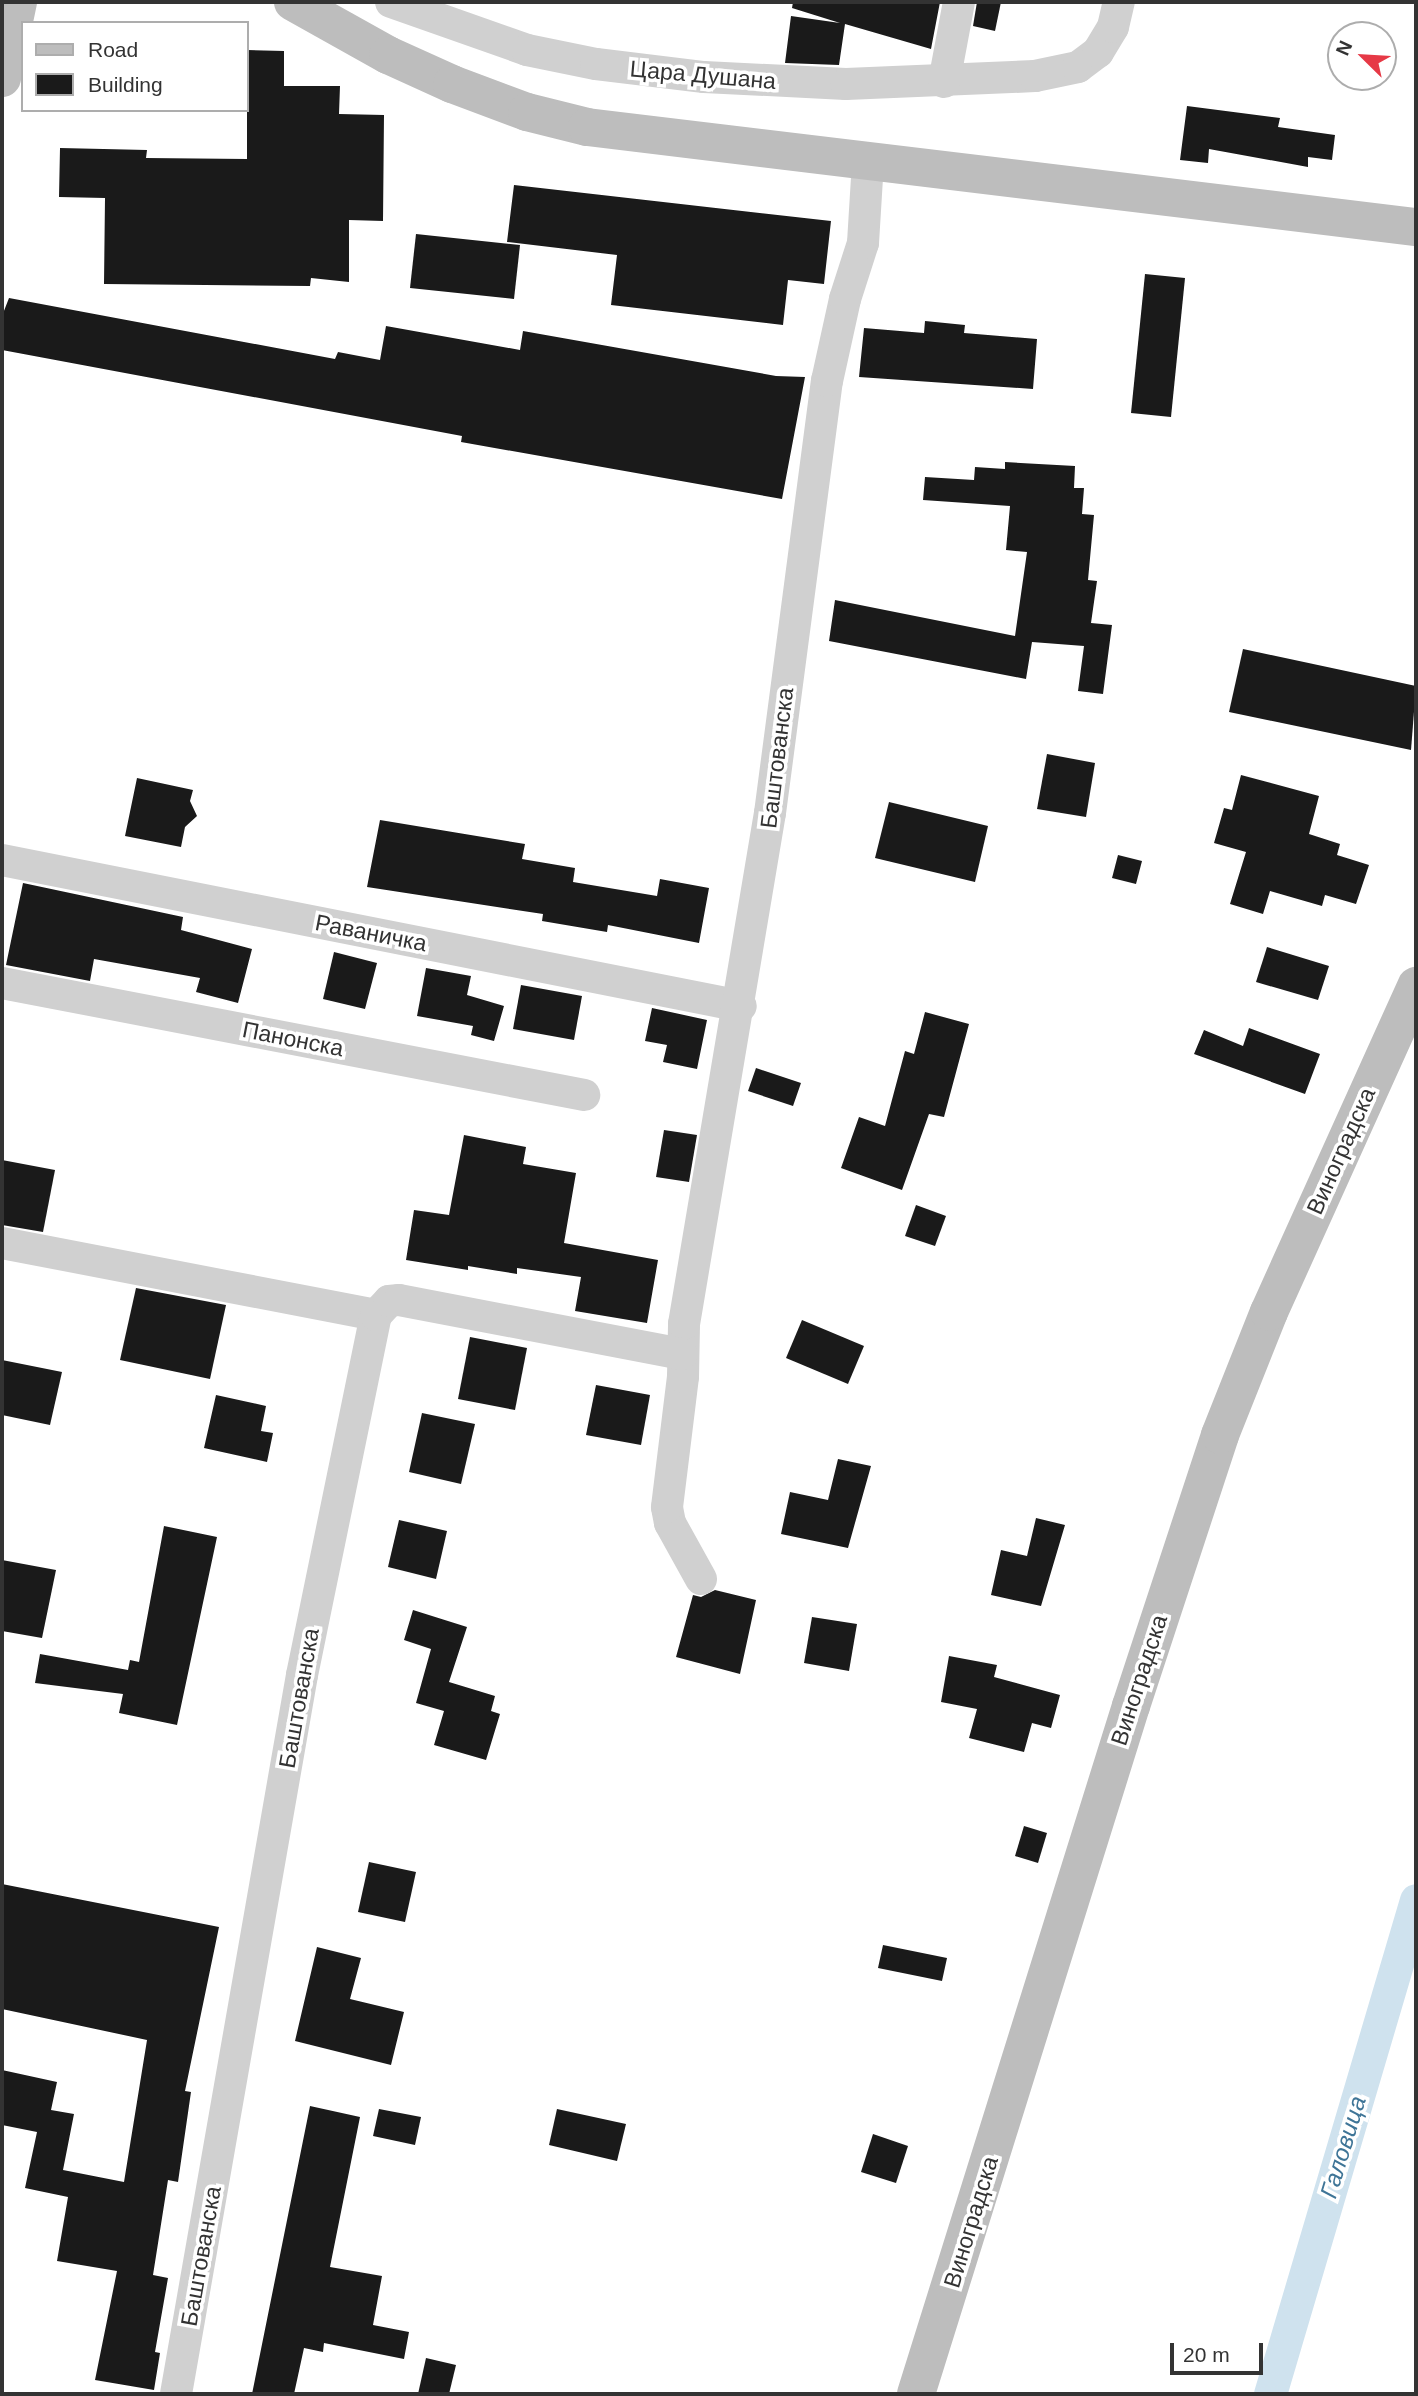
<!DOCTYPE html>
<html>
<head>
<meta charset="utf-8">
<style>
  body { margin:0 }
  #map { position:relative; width:1418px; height:2396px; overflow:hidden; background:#fff; font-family:Helvetica,sans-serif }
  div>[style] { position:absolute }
  .canal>* { height:33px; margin:-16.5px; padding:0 16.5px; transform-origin:16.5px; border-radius:16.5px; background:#cfe2ee }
  .building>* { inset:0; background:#1a1a1a }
  .street>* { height:32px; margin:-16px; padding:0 16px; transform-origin:16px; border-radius:16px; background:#d0d0d0 }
  .secondary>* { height:38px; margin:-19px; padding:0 19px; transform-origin:19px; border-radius:19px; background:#bdbdbd }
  span { translate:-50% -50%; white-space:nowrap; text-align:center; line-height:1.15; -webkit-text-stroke:7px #fff; paint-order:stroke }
  .street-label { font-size:23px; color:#333 }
  .water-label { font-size:24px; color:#3f7597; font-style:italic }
  .frame { position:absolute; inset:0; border:4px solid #333; pointer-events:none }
  .legend { position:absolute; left:21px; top:21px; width:228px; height:91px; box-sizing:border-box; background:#fff; border:2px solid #adadad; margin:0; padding:9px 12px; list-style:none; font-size:21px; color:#333 }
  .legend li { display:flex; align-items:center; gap:14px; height:35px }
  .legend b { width:35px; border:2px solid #adadad }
  .north { position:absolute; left:1327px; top:21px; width:70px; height:70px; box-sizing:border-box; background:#fff; border:2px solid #adadad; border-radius:50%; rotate:294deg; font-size:19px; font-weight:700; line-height:28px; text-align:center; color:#333 }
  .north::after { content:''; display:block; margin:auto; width:24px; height:32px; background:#e63946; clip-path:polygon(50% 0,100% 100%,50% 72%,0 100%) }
  .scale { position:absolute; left:1170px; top:2343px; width:93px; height:32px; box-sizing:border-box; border:4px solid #333; border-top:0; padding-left:9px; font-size:21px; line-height:24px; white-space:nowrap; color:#333; -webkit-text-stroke:5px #fff; paint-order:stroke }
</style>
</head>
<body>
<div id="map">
  <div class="canal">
    <div style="left:1270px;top:2394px;width:515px;rotate:-73.54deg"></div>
  </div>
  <div class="building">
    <div style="clip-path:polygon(793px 2px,940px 2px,931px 49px,845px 24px,839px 65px,785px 63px,791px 16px,840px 23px,792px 8px)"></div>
    <div style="clip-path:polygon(977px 2px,1001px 2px,995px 31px,973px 26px)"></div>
    <div style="clip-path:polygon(247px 50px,284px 51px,284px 86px,340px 86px,339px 114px,384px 115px,383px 221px,349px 220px,349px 282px,311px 278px,310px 286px,104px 284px,105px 198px,59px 197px,60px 148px,147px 150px,146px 158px,247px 159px)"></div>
    <div style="clip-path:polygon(1187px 106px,1280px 118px,1278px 127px,1335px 135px,1332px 160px,1308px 157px,1308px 167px,1209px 149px,1208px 163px,1180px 160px)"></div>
    <div style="clip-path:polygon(514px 185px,831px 221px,824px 284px,788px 280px,783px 325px,611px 305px,617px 255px,507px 242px)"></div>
    <div style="clip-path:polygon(416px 234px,520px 245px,514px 299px,410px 288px)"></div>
    <div style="clip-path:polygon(1145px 274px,1185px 278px,1171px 417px,1131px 413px)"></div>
    <div style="clip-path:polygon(9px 298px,335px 359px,338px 352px,380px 360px,386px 326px,520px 350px,523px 331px,776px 376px,805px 377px,782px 499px,461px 442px,462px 436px,2px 350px,2px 316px)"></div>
    <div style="clip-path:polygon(925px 321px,965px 325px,964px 333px,1037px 339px,1033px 389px,859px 377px,864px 328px,924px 333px)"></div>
    <div style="clip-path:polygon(1005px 462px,1075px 466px,1074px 488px,1084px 488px,1082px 514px,1094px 515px,1088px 580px,1097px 581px,1091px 623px,1112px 625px,1103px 694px,1078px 691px,1084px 646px,1032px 642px,1026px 679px,829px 641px,835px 600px,1015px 636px,1027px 552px,1006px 550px,1010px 506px,923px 500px,925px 477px,974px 480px,975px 467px,1005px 469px)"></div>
    <div style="clip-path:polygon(1243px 649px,1416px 686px,1411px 750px,1229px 712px)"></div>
    <div style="clip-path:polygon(1047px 754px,1095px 763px,1086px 817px,1037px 809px)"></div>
    <div style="clip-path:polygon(1241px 775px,1319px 796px,1309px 834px,1340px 844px,1337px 855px,1369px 865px,1356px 904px,1325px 895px,1322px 906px,1270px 891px,1263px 914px,1230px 904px,1246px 852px,1214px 843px,1224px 808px,1232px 810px)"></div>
    <div style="clip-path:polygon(137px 778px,193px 790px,190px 801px,197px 816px,185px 827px,181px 847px,125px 836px)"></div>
    <div style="clip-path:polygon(889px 802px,988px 826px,975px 882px,875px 858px)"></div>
    <div style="clip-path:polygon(380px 820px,525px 844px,522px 859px,575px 868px,573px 882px,657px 896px,660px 879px,709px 888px,699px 943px,608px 925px,607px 932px,542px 921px,543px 914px,367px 887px)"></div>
    <div style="clip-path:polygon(1118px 855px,1142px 861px,1136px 884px,1112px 878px)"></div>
    <div style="clip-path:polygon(23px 883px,183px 917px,181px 930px,252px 949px,238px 1003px,196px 992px,200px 978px,94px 959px,90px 981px,6px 965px)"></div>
    <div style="clip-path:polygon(1267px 947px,1329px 966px,1318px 1000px,1256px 982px)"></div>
    <div style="clip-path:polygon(334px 952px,377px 963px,365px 1009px,323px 999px)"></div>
    <div style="clip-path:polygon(426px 968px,471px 976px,467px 995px,504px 1006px,494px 1041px,471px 1035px,473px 1026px,417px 1016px)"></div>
    <div style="clip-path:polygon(521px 985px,582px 996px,574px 1040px,513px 1029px)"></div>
    <div style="clip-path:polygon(652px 1008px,707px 1020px,697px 1069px,663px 1062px,667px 1045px,645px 1041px)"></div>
    <div style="clip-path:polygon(925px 1012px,969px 1024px,944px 1117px,929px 1114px,902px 1190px,841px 1168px,859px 1117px,885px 1126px,905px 1051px,914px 1054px)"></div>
    <div style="clip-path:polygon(1249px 1028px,1320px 1054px,1305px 1094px,1194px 1054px,1204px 1030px,1243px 1046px)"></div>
    <div style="clip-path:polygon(756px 1068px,801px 1083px,793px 1106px,748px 1091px)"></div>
    <div style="clip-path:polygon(664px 1130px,697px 1135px,689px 1182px,656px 1177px)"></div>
    <div style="clip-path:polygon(464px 1135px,526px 1147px,523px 1164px,576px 1173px,564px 1243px,658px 1260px,647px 1323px,575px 1311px,581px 1277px,517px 1268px,517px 1274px,468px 1266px,468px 1270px,406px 1260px,414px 1210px,449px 1215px)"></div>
    <div style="clip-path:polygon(2px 1160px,55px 1170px,43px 1232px,2px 1225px)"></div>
    <div style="clip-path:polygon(916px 1205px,946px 1216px,935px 1246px,905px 1236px)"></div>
    <div style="clip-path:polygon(136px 1288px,226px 1305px,210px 1379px,120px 1360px)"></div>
    <div style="clip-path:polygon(802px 1320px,864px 1346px,848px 1384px,786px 1358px)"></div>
    <div style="clip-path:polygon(470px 1337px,527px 1348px,515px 1410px,458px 1399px)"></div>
    <div style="clip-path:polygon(2px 1360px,62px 1372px,50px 1425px,2px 1415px)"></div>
    <div style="clip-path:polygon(596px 1385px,650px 1395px,641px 1445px,586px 1435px)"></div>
    <div style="clip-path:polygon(216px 1395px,266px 1406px,261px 1431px,273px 1433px,267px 1462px,204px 1448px)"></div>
    <div style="clip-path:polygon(422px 1413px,475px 1424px,461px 1484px,409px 1472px)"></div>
    <div style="clip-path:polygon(838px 1459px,871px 1466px,848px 1548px,781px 1534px,790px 1492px,828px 1500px)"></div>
    <div style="clip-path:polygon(1036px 1518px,1065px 1525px,1041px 1606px,991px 1595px,1001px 1550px,1027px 1556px)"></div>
    <div style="clip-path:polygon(399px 1520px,447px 1531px,436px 1579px,388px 1567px)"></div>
    <div style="clip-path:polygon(164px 1526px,217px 1537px,177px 1725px,119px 1713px,123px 1694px,35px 1683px,40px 1654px,128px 1670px,130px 1660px,139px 1662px)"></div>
    <div style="clip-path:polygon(2px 1560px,56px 1570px,42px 1638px,2px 1631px)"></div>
    <div style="clip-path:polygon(715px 1590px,756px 1600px,740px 1674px,676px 1657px,693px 1595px,701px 1597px)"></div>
    <div style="clip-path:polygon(413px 1610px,467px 1627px,449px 1682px,495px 1696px,491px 1711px,500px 1714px,486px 1760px,434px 1745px,444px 1711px,416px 1703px,431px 1649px,404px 1640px)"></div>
    <div style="clip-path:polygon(812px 1617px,857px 1624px,849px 1671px,804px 1663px)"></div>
    <div style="clip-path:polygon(949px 1656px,997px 1665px,994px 1677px,1060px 1695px,1051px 1728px,1032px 1723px,1024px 1752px,969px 1738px,977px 1709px,941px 1702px)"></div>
    <div style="clip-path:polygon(1024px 1826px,1047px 1833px,1038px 1863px,1015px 1856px)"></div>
    <div style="clip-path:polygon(369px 1862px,416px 1872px,405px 1922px,358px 1912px)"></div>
    <div style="clip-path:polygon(2px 1884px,219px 1927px,185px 2091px,191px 2092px,178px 2182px,168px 2180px,153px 2275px,168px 2278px,155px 2352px,160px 2353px,154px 2390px,95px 2380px,117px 2271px,57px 2261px,68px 2197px,25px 2188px,37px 2132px,2px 2125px,2px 2070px,57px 2082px,51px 2110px,74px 2114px,63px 2170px,124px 2182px,147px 2040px,2px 2009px)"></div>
    <div style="clip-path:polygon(883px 1945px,947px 1958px,942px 1981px,878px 1968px)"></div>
    <div style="clip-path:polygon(317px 1947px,361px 1958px,350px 1999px,404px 2012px,391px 2065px,295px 2041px)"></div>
    <div style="clip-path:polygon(310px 2106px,360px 2117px,330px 2267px,382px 2276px,373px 2325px,409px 2332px,404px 2359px,324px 2343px,323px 2352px,304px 2348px,294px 2394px,252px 2394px)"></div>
    <div style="clip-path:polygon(379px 2109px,421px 2117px,415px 2145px,373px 2136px)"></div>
    <div style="clip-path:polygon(557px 2109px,626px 2124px,617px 2161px,549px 2145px)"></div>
    <div style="clip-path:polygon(873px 2134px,908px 2146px,896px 2183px,861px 2172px)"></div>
    <div style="clip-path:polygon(426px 2358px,456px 2365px,449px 2394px,418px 2394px)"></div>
  </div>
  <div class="street">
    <div style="left:391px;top:2px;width:144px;rotate:19.4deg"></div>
    <div style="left:527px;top:50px;width:70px;rotate:11.5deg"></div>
    <div style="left:596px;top:64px;width:109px;rotate:6.9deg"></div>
    <div style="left:704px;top:77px;width:142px;rotate:2.8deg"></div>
    <div style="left:846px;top:84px;width:189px;rotate:-2.4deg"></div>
    <div style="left:1035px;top:76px;width:44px;rotate:-11.8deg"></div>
    <div style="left:1078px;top:67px;width:25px;rotate:-37deg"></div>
    <div style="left:1098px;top:52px;width:29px;rotate:-59deg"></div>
    <div style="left:1113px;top:27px;width:26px;rotate:-77deg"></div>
    <div style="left:944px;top:82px;width:81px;rotate:-79.4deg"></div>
    <div style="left:2px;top:860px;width:753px;rotate:11.18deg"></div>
    <div style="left:2px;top:983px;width:593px;rotate:10.89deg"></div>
    <div style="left:2px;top:1243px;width:381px;rotate:10.9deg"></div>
    <div style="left:701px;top:1579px;width:64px;rotate:-119deg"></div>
    <div style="left:670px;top:1523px;width:16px;rotate:-101deg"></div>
    <div style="left:667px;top:1507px;width:131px;rotate:-83deg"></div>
    <div style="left:683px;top:1377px;width:53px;rotate:-88.9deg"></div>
    <div style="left:684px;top:1324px;width:518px;rotate:-80.45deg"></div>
    <div style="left:770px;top:813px;width:436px;rotate:-82.5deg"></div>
    <div style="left:827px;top:381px;width:84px;rotate:-77.6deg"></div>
    <div style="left:845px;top:299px;width:59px;rotate:-72.2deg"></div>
    <div style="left:863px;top:243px;width:81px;rotate:-86.5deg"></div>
    <div style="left:176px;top:2394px;width:730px;rotate:-80.06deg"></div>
    <div style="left:302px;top:1675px;width:368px;rotate:-78.4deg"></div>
    <div style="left:376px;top:1315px;width:19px;rotate:-47deg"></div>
    <div style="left:389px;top:1301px;width:10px;rotate:-6deg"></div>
    <div style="left:399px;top:1300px;width:288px;rotate:10.8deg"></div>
  </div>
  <div class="secondary">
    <div style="left:293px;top:2px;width:109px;rotate:29.2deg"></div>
    <div style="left:388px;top:55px;width:70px;rotate:24.4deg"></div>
    <div style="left:452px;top:84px;width:80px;rotate:20.5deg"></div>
    <div style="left:527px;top:112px;width:62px;rotate:14deg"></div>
    <div style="left:587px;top:127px;width:835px;rotate:6.88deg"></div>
    <div style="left:2px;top:78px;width:78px;rotate:-78.1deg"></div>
    <div style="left:916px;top:2394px;width:721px;rotate:-72.65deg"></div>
    <div style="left:1131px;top:1706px;width:285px;rotate:-71.8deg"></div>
    <div style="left:1220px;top:1435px;width:132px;rotate:-68.3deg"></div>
    <div style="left:1269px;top:1312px;width:358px;rotate:-65.7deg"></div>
  </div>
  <div class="street-label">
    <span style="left:703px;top:75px;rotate:5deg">Цара Душана</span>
    <span style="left:777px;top:758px;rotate:-83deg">Баштованска</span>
    <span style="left:371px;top:933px;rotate:11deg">Раваничка</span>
    <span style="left:293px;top:1039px;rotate:11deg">Панонска</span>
    <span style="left:1341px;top:1151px;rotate:-66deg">Виноградска</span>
    <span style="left:1139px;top:1680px;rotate:-72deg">Виноградска</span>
    <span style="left:299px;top:1698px;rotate:-80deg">Баштованска</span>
    <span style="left:971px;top:2222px;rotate:-73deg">Виноградска</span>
    <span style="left:201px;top:2256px;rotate:-80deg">Баштованска</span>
  </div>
  <div class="water-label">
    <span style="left:1343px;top:2147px;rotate:-73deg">Галовица</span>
  </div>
  <div class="frame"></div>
  <ul class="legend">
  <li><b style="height:9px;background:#bdbdbd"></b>Road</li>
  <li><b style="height:19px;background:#1a1a1a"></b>Building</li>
  </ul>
  <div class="north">N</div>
  <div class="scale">20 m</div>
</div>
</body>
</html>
